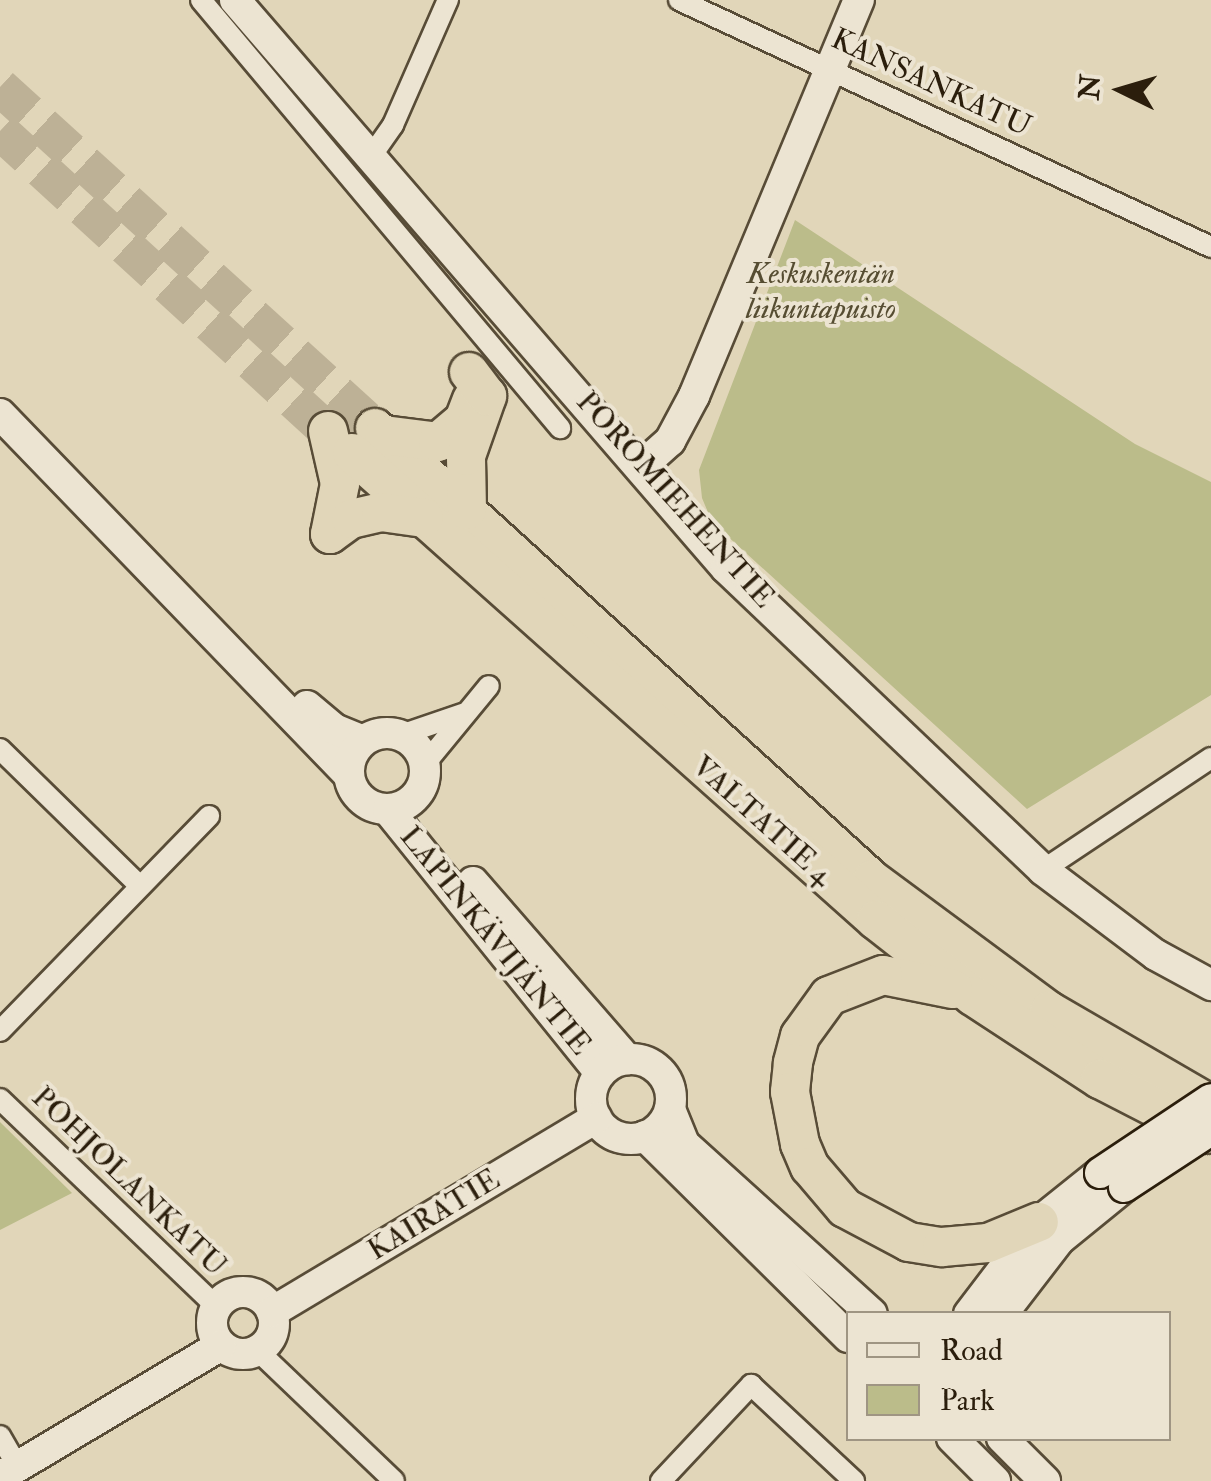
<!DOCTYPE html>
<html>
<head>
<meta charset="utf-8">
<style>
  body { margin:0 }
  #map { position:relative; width:1211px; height:1481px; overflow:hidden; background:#e1d6b9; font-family:"IM FELL Double Pica",serif }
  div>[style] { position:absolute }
  .green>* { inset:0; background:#bbbc8a }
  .highway-tunnel>* { height:38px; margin-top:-19px; transform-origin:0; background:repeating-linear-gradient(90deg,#bdb196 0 38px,transparent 0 57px) }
  .roads { filter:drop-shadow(2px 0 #584c37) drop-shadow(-2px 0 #584c37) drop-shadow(0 2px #584c37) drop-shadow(0 -2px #584c37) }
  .street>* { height:20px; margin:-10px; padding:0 10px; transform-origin:10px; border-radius:10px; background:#ece4d2 }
  .secondary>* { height:30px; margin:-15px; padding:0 15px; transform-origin:15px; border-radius:15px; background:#ece4d2 }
  .secondary>.ring { margin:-15px; padding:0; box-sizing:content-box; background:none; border:30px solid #ece4d2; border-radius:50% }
  .highway>* { height:38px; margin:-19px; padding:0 19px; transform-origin:19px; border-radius:19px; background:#e1d6b9 }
  .bridges { filter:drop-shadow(2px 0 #2b1e0c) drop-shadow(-2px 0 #2b1e0c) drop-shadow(0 2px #2b1e0c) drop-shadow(0 -2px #2b1e0c) }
  .secondary-bridge>* { height:30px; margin:-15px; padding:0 15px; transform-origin:15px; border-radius:15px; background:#ece4d2 }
  span { translate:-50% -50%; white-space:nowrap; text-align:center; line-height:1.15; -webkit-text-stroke:8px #ece4d2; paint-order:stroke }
  .street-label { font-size:30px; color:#2b1e0c }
  .park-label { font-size:30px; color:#564d32; font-style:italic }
  .legend { position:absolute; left:846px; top:1311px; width:325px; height:130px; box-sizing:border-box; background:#ece4d2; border:2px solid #9f9583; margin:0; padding:12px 18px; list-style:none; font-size:30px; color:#2b1e0c }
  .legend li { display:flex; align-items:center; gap:20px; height:50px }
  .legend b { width:50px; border:2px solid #9f9583 }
  .north { position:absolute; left:1071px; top:40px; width:100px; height:100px; -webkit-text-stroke:8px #ece4d2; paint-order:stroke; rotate:275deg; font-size:28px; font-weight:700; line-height:40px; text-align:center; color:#2b1e0c }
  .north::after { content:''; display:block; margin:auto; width:35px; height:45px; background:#2b1e0c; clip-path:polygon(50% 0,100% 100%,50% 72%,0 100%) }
</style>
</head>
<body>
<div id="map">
  <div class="green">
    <div style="clip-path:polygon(795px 220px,1135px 444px,1211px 482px,1211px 695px,1027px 809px,712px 522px,702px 498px,699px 470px)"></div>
    <div style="clip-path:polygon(0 1122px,72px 1193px,0 1230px)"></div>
  </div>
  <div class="highway-tunnel">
    <div style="left:0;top:87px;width:507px;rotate:42.28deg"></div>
    <div style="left:0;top:131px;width:477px;rotate:42.5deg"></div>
  </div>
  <div class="roads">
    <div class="street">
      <div style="left:201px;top:0;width:559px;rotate:50.01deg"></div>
      <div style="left:679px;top:0;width:587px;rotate:24.9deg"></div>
      <div style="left:372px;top:155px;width:37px;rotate:-55deg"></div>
      <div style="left:393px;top:125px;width:137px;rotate:-66.3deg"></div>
      <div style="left:401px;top:735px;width:65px;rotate:-19deg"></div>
      <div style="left:0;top:749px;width:196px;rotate:44.4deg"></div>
      <div style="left:424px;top:765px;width:102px;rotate:-50.6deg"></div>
      <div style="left:1043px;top:870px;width:202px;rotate:-33.7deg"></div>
      <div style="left:0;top:1031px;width:300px;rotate:-45.8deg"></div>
      <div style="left:0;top:1099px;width:301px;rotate:43.8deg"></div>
      <div style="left:258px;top:1351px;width:188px;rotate:43.7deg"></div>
      <div style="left:0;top:1436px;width:36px;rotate:60deg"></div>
      <div style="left:661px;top:1481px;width:132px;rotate:-46.8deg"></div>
      <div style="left:751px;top:1385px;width:141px;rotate:43deg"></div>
    </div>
    <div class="secondary">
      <div style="left:235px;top:0;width:751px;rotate:49.16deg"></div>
      <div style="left:726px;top:568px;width:438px;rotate:43.6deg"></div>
      <div style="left:1043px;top:870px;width:141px;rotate:37deg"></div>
      <div style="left:1156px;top:955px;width:63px;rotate:28.6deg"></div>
      <div style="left:0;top:414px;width:501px;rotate:45.97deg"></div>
      <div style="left:642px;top:466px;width:38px;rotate:-42deg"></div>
      <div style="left:670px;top:441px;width:51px;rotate:-61.9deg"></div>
      <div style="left:694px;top:396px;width:429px;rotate:-67.4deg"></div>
      <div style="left:307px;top:706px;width:35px;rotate:40deg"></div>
      <div style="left:334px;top:729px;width:31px;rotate:22deg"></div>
      <div class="ring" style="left:349px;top:733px;width:46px;height:46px"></div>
      <div style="left:388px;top:810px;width:338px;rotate:51.1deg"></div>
      <div style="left:473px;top:882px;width:235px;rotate:49deg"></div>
      <div class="ring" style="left:591px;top:1059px;width:50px;height:50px"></div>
      <div style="left:670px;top:1109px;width:38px;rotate:68deg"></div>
      <div style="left:684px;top:1144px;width:253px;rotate:42.1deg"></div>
      <div style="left:645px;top:1136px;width:286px;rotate:44.7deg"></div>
      <div class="ring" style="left:212px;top:1292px;width:32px;height:32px"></div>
      <div style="left:272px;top:1312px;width:378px;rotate:-30.9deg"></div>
      <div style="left:969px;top:1314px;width:116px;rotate:-52.7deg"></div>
      <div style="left:1039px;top:1222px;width:78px;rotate:-38.8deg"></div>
      <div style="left:1002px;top:1314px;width:93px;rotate:-52.4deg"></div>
      <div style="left:1059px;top:1240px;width:84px;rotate:-39.2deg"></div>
      <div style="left:952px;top:1438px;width:61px;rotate:45deg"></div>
      <div style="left:1002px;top:1438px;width:61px;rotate:45deg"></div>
      <div style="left:0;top:1477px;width:257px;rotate:-30.8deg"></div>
    </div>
    <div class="highway">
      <div style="left:375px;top:428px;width:672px;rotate:42.29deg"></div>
      <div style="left:872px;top:880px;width:220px;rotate:36.5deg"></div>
      <div style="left:1049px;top:1011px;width:187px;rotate:30.1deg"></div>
      <div style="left:328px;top:431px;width:54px;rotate:77.2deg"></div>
      <div style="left:340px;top:484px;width:51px;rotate:101.3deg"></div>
      <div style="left:384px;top:435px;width:54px;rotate:7.4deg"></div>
      <div style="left:438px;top:442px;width:34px;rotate:-40deg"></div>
      <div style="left:464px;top:420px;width:22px;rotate:-69deg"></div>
      <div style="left:352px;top:453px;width:702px;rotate:41.71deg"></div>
      <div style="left:876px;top:920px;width:123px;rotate:38.1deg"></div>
      <div style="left:973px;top:996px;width:152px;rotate:33.2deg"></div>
      <div style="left:1100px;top:1079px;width:120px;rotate:27.2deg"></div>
      <div style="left:467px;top:510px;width:54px;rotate:-91.1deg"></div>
      <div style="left:466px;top:456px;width:64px;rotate:-70.7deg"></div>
      <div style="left:487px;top:396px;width:30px;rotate:-127deg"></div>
      <div style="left:330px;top:534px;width:26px;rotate:-36deg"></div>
      <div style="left:351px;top:519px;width:31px;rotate:-13deg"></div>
      <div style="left:381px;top:512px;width:43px;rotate:7.9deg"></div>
      <div style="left:953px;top:989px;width:71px;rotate:-168.7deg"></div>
      <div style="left:883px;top:975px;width:58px;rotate:158.7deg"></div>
      <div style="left:829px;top:996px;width:49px;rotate:125.9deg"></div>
      <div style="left:800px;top:1036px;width:28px;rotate:105deg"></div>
      <div style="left:793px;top:1063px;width:29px;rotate:96deg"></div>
      <div style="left:790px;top:1092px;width:53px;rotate:79.1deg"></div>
      <div style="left:800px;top:1144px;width:25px;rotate:67deg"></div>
      <div style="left:810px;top:1167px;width:54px;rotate:49.5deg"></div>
      <div style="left:845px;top:1208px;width:72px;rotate:28deg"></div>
      <div style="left:909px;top:1242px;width:33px;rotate:9deg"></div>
      <div style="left:942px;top:1247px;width:46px;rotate:-5deg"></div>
      <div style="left:988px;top:1243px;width:55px;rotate:-22.4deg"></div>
    </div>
  </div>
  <div class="bridges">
    <div class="secondary-bridge">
      <div style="left:1100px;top:1173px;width:133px;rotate:-33.7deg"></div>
      <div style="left:1124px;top:1187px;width:104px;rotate:-33.2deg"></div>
    </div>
  </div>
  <div class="street-label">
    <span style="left:931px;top:83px;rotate:25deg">KANSANKATU</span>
    <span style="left:675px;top:500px;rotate:48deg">POROMIEHENTIE</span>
    <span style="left:762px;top:821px;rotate:42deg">VALTATIE 4</span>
    <span style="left:495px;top:941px;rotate:51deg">LAPINKÄVIJÄNTIE</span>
    <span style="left:129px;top:1182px;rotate:44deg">POHJOLANKATU</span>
    <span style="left:434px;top:1215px;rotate:-31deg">KAIRATIE</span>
  </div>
  <div class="park-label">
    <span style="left:821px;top:291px">Keskuskentän<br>liikuntapuisto</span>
  </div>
  <ul class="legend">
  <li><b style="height:12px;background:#ece4d2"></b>Road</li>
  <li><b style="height:28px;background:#bbbc8a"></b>Park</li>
  </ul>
  <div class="north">N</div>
</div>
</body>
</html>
